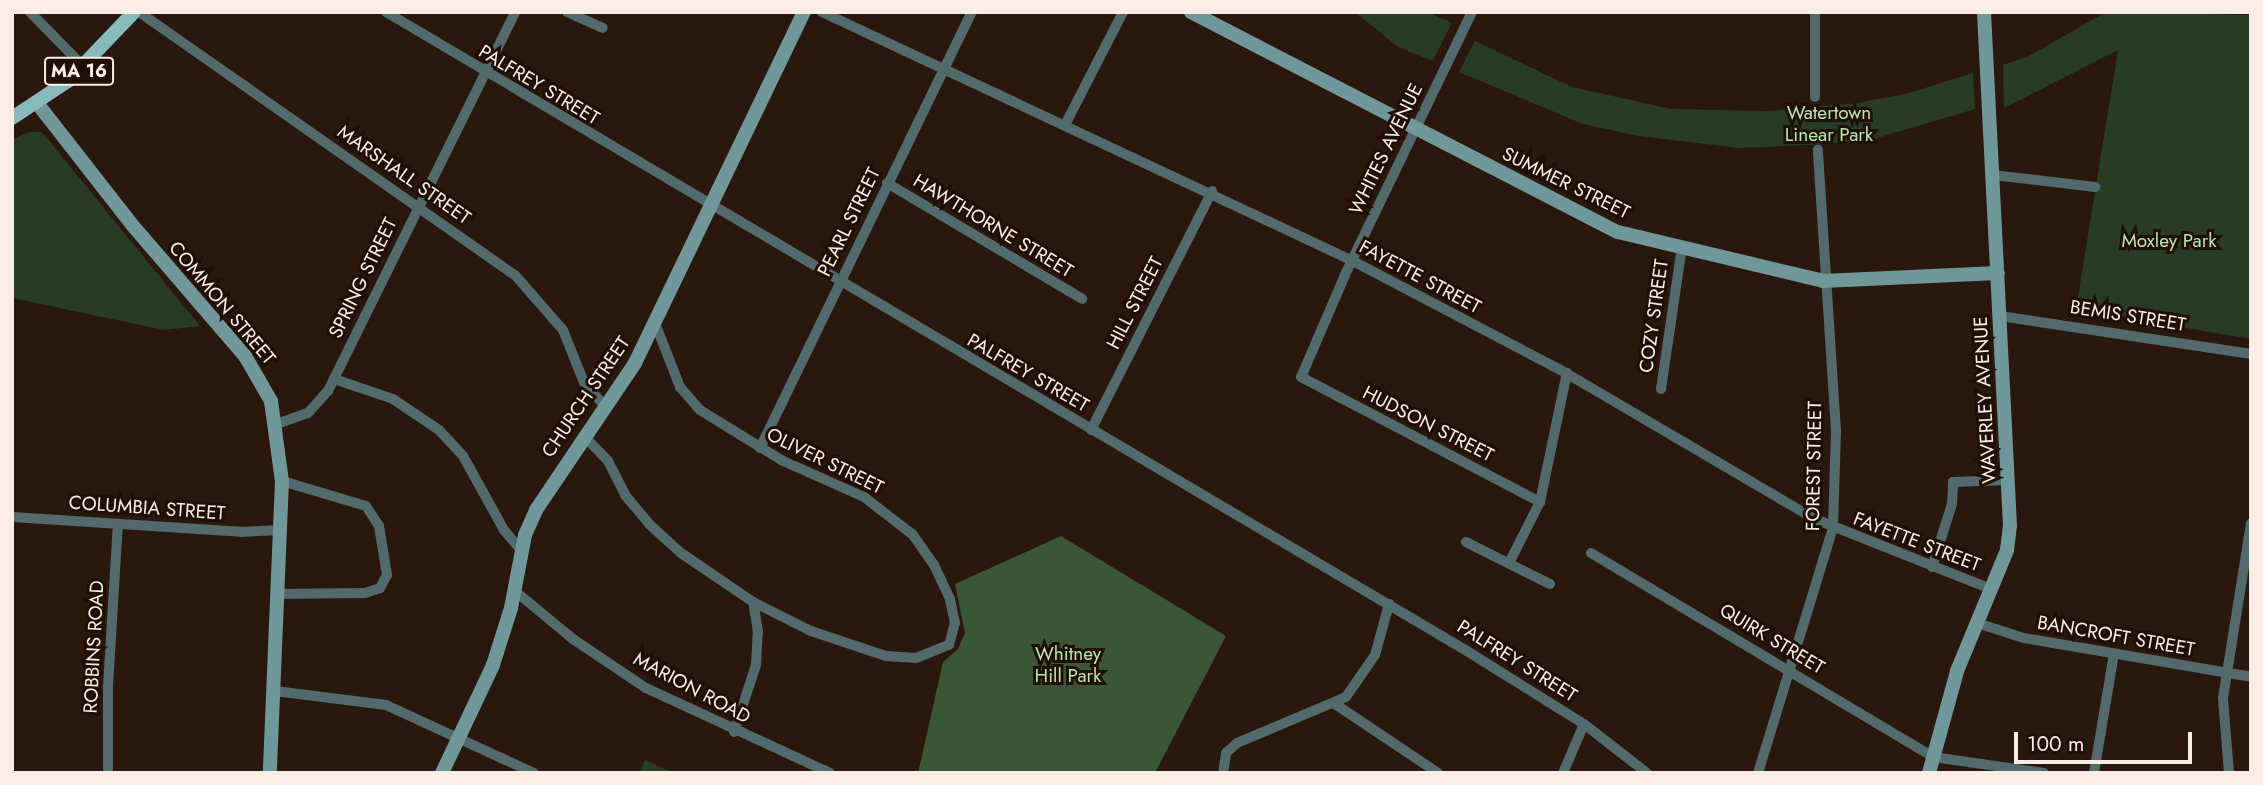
<!DOCTYPE html>
<html>
<head>
<meta charset="utf-8">
<style>
  body { margin:0 }
  #map { position:relative; width:2263px; height:785px; overflow:hidden; background:#2a180e; font-family:Jost,sans-serif }
  div>[style] { position:absolute }
  .green>* { inset:0; background:#273c23 }
  .forest>* { inset:0; background:#3b5635 }
  .street>* { height:10px; margin:-5px; padding:0 5px; transform-origin:5px; border-radius:5px; background:#526a6b }
  .secondary>* { height:14px; margin:-7px; padding:0 7px; transform-origin:7px; border-radius:7px; background:#709799 }
  .primary>* { height:14px; margin:-7px; padding:0 7px; transform-origin:7px; border-radius:7px; background:#86babc }
  span { translate:-50% -50%; white-space:nowrap; text-align:center; line-height:1.15; -webkit-text-stroke:6px #200f06; paint-order:stroke }
  .shield-label span { padding:2px 5px; background:#200f06; border:2px solid; border-radius:5px; -webkit-text-stroke-width:0 }
  .shield-label { font-size:18px; color:#faede6; font-weight:700 }
  .street-label { font-size:19px; color:#faede6 }
  .park-label { font-size:19px; color:#b7e7ad }
  .frame { position:absolute; inset:0; border:14px solid #faede6; pointer-events:none }
  .scale { position:absolute; left:2014px; top:732px; width:178px; height:32px; box-sizing:border-box; border:4px solid #faede6; border-top:0; padding-left:9px; font-size:21px; line-height:24px; white-space:nowrap; color:#faede6; -webkit-text-stroke:5px #200f06; paint-order:stroke }
</style>
</head>
<body>
<div id="map">
  <div class="green">
    <div style="clip-path:polygon(1355px 12px,1427px 12px,1452px 23px,1433px 61px,1398px 47px)"></div>
    <div style="clip-path:polygon(2106px 12px,2251px 15px,2251px 339px,2076px 309px,2118px 50px,2004px 108px,2003px 65px,2029px 56px)"></div>
    <div style="clip-path:polygon(1475px 41px,1572px 87px,1671px 109px,1768px 111px,1858px 103px,1909px 93px,1973px 73px,1975px 109px,1877px 138px,1828px 144px,1739px 148px,1639px 136px,1583px 124px,1459px 72px)"></div>
    <div style="clip-path:polygon(30px 132px,42px 132px,200px 326px,164px 330px,12px 298px,12px 139px)"></div>
    <div style="clip-path:polygon(645px 760px,674px 773px,639px 773px)"></div>
  </div>
  <div class="forest">
    <div style="clip-path:polygon(1061px 536px,1226px 636px,1155px 773px,918px 773px,943px 662px,958px 649px,965px 633px,955px 584px)"></div>
  </div>
  <div class="street">
    <div style="left:30px;top:12px;width:77px;rotate:45.5deg"></div>
    <div style="left:139px;top:12px;width:459px;rotate:35deg"></div>
    <div style="left:515px;top:275px;width:73px;rotate:48.9deg"></div>
    <div style="left:563px;top:330px;width:59px;rotate:68.2deg"></div>
    <div style="left:585px;top:385px;width:30px;rotate:46deg"></div>
    <div style="left:386px;top:12px;width:1256px;rotate:30.59deg"></div>
    <div style="left:1467px;top:651px;width:138px;rotate:32deg"></div>
    <div style="left:1584px;top:724px;width:80px;rotate:37.9deg"></div>
    <div style="left:567px;top:12px;width:39px;rotate:24deg"></div>
    <div style="left:822px;top:12px;width:584px;rotate:25.12deg"></div>
    <div style="left:1351px;top:260px;width:235px;rotate:27.7deg"></div>
    <div style="left:1559px;top:369px;width:297px;rotate:30.4deg"></div>
    <div style="left:1815px;top:519px;width:189px;rotate:21.7deg"></div>
    <div style="left:1472px;top:12px;width:292px;rotate:115.8deg"></div>
    <div style="left:1345px;top:275px;width:111px;rotate:113.3deg"></div>
    <div style="left:1301px;top:377px;width:270px;rotate:27.6deg"></div>
    <div style="left:1815px;top:12px;width:85px;rotate:90deg"></div>
    <div style="left:1066px;top:123px;width:125px;rotate:-62.8deg"></div>
    <div style="left:1993px;top:175px;width:103px;rotate:6.7deg"></div>
    <div style="left:887px;top:183px;width:227px;rotate:30.7deg"></div>
    <div style="left:2000px;top:316px;width:254px;rotate:8.6deg"></div>
    <div style="left:334px;top:379px;width:62px;rotate:18.7deg"></div>
    <div style="left:393px;top:399px;width:55px;rotate:34deg"></div>
    <div style="left:439px;top:430px;width:35px;rotate:47deg"></div>
    <div style="left:463px;top:456px;width:85px;rotate:61deg"></div>
    <div style="left:504px;top:530px;width:26px;rotate:50deg"></div>
    <div style="left:1661px;top:389px;width:144px;rotate:-81.6deg"></div>
    <div style="left:277px;top:424px;width:33px;rotate:-20deg"></div>
    <div style="left:308px;top:413px;width:30px;rotate:-48deg"></div>
    <div style="left:328px;top:391px;width:423px;rotate:-63.7deg"></div>
    <div style="left:1091px;top:430px;width:268px;rotate:-63.1deg"></div>
    <div style="left:585px;top:437px;width:33px;rotate:46deg"></div>
    <div style="left:608px;top:461px;width:38px;rotate:63deg"></div>
    <div style="left:625px;top:495px;width:38px;rotate:50deg"></div>
    <div style="left:649px;top:524px;width:43px;rotate:42.2deg"></div>
    <div style="left:681px;top:553px;width:87px;rotate:34.2deg"></div>
    <div style="left:753px;top:602px;width:65px;rotate:26.6deg"></div>
    <div style="left:811px;top:631px;width:79px;rotate:18.4deg"></div>
    <div style="left:886px;top:656px;width:30px;rotate:4deg"></div>
    <div style="left:916px;top:658px;width:35px;rotate:-22deg"></div>
    <div style="left:949px;top:645px;width:23px;rotate:-75deg"></div>
    <div style="left:955px;top:623px;width:25px;rotate:-102deg"></div>
    <div style="left:950px;top:599px;width:38px;rotate:-115deg"></div>
    <div style="left:934px;top:565px;width:38px;rotate:-125deg"></div>
    <div style="left:912px;top:534px;width:61px;rotate:-142.4deg"></div>
    <div style="left:864px;top:497px;width:89px;rotate:-156deg"></div>
    <div style="left:783px;top:461px;width:97px;rotate:-148.4deg"></div>
    <div style="left:700px;top:410px;width:30px;rotate:-131deg"></div>
    <div style="left:680px;top:387px;width:69px;rotate:-111.3deg"></div>
    <div style="left:760px;top:448px;width:485px;rotate:-64.1deg"></div>
    <div style="left:12px;top:517px;width:229px;rotate:3.7deg"></div>
    <div style="left:241px;top:532px;width:38px;rotate:-3deg"></div>
    <div style="left:1466px;top:542px;width:94px;rotate:26.6deg"></div>
    <div style="left:1591px;top:553px;width:398px;rotate:30.8deg"></div>
    <div style="left:1933px;top:757px;width:112px;rotate:8.2deg"></div>
    <div style="left:1509px;top:563px;width:68px;rotate:-63.1deg"></div>
    <div style="left:1540px;top:502px;width:132px;rotate:-78.2deg"></div>
    <div style="left:1932px;top:567px;width:66px;rotate:-72.4deg"></div>
    <div style="left:1952px;top:504px;width:22px;rotate:-87deg"></div>
    <div style="left:1953px;top:482px;width:56px;rotate:-2deg"></div>
    <div style="left:515px;top:591px;width:75px;rotate:39.6deg"></div>
    <div style="left:573px;top:639px;width:88px;rotate:33.9deg"></div>
    <div style="left:646px;top:688px;width:203px;rotate:24.8deg"></div>
    <div style="left:278px;top:594px;width:87px;rotate:-0.7deg"></div>
    <div style="left:365px;top:593px;width:16px;rotate:-18deg"></div>
    <div style="left:380px;top:588px;width:15px;rotate:-62deg"></div>
    <div style="left:387px;top:575px;width:50px;rotate:-99.3deg"></div>
    <div style="left:379px;top:526px;width:24px;rotate:-123deg"></div>
    <div style="left:366px;top:506px;width:88px;rotate:-163.4deg"></div>
    <div style="left:1977px;top:623px;width:49px;rotate:17.7deg"></div>
    <div style="left:2024px;top:638px;width:230px;rotate:9.7deg"></div>
    <div style="left:275px;top:691px;width:112px;rotate:7.2deg"></div>
    <div style="left:386px;top:705px;width:163px;rotate:24.7deg"></div>
    <div style="left:1335px;top:704px;width:124px;rotate:33.8deg"></div>
    <div style="left:734px;top:732px;width:71px;rotate:-71.8deg"></div>
    <div style="left:756px;top:665px;width:33px;rotate:-87deg"></div>
    <div style="left:758px;top:632px;width:30px;rotate:-99deg"></div>
    <div style="left:108px;top:773px;width:87px;rotate:-90deg"></div>
    <div style="left:108px;top:686px;width:162px;rotate:-86.5deg"></div>
    <div style="left:1223px;top:773px;width:20px;rotate:-81deg"></div>
    <div style="left:1226px;top:753px;width:15px;rotate:-42deg"></div>
    <div style="left:1237px;top:743px;width:118px;rotate:-22.9deg"></div>
    <div style="left:1346px;top:697px;width:51px;rotate:-55.4deg"></div>
    <div style="left:1375px;top:655px;width:53px;rotate:-74.6deg"></div>
    <div style="left:1563px;top:773px;width:53px;rotate:-66.8deg"></div>
    <div style="left:1758px;top:773px;width:257px;rotate:-73deg"></div>
    <div style="left:1833px;top:527px;width:96px;rotate:-88.2deg"></div>
    <div style="left:1836px;top:431px;width:282px;rotate:-93.7deg"></div>
    <div style="left:2094px;top:773px;width:121px;rotate:-80.5deg"></div>
    <div style="left:2229px;top:773px;width:75px;rotate:-94.6deg"></div>
    <div style="left:2223px;top:698px;width:177px;rotate:-80.9deg"></div>
  </div>
  <div class="secondary">
    <div style="left:1191px;top:12px;width:480px;rotate:27.3deg"></div>
    <div style="left:1618px;top:232px;width:211px;rotate:13.4deg"></div>
    <div style="left:1823px;top:281px;width:175px;rotate:-2.6deg"></div>
    <div style="left:37px;top:103px;width:157px;rotate:52deg"></div>
    <div style="left:134px;top:227px;width:170px;rotate:49.3deg"></div>
    <div style="left:245px;top:356px;width:52px;rotate:60deg"></div>
    <div style="left:271px;top:401px;width:81px;rotate:82.2deg"></div>
    <div style="left:282px;top:481px;width:292px;rotate:92.4deg"></div>
    <div style="left:442px;top:773px;width:119px;rotate:-64.7deg"></div>
    <div style="left:493px;top:665px;width:60px;rotate:-72.5deg"></div>
    <div style="left:511px;top:608px;width:74px;rotate:-79.1deg"></div>
    <div style="left:525px;top:535px;width:27px;rotate:-66deg"></div>
    <div style="left:536px;top:510px;width:177px;rotate:-56deg"></div>
    <div style="left:635px;top:363px;width:390px;rotate:-64.3deg"></div>
    <div style="left:1929px;top:773px;width:106px;rotate:-74.6deg"></div>
    <div style="left:1957px;top:671px;width:131px;rotate:-67.5deg"></div>
    <div style="left:2007px;top:550px;width:24px;rotate:-83deg"></div>
    <div style="left:2010px;top:526px;width:515px;rotate:-92.9deg"></div>
  </div>
  <div class="primary">
    <div style="left:12px;top:118px;width:67px;rotate:-33.5deg"></div>
    <div style="left:68px;top:81px;width:95px;rotate:-46.3deg"></div>
  </div>
  <div class="shield-label">
    <span style="left:79px;top:71px">MA 16</span>
  </div>
  <div class="street-label">
    <span style="left:539px;top:85px;rotate:31deg">PALFREY STREET</span>
    <span style="left:1386px;top:149px;rotate:-64deg">WHITES AVENUE</span>
    <span style="left:404px;top:175px;rotate:35deg">MARSHALL STREET</span>
    <span style="left:1566px;top:183px;rotate:26deg">SUMMER STREET</span>
    <span style="left:849px;top:222px;rotate:-64deg">PEARL STREET</span>
    <span style="left:993px;top:226px;rotate:31deg">HAWTHORNE STREET</span>
    <span style="left:1420px;top:277px;rotate:28deg">FAYETTE STREET</span>
    <span style="left:363px;top:278px;rotate:-64deg">SPRING STREET</span>
    <span style="left:222px;top:303px;rotate:50deg">COMMON STREET</span>
    <span style="left:1135px;top:303px;rotate:-63deg">HILL STREET</span>
    <span style="left:1654px;top:316px;rotate:-82deg">COZY STREET</span>
    <span style="left:2128px;top:316px;rotate:9deg">BEMIS STREET</span>
    <span style="left:1028px;top:373px;rotate:30deg">PALFREY STREET</span>
    <span style="left:586px;top:397px;rotate:-56deg">CHURCH STREET</span>
    <span style="left:1985px;top:400px;rotate:-93deg">WAVERLEY AVENUE</span>
    <span style="left:1428px;top:424px;rotate:27deg">HUDSON STREET</span>
    <span style="left:825px;top:461px;rotate:26deg">OLIVER STREET</span>
    <span style="left:1814px;top:466px;rotate:-89deg">FOREST STREET</span>
    <span style="left:147px;top:508px;rotate:4deg">COLUMBIA STREET</span>
    <span style="left:1917px;top:542px;rotate:21deg">FAYETTE STREET</span>
    <span style="left:2116px;top:636px;rotate:10deg">BANCROFT STREET</span>
    <span style="left:1772px;top:639px;rotate:31deg">QUIRK STREET</span>
    <span style="left:94px;top:647px;rotate:-87deg">ROBBINS ROAD</span>
    <span style="left:1517px;top:661px;rotate:32deg">PALFREY STREET</span>
    <span style="left:692px;top:688px;rotate:28deg">MARION ROAD</span>
  </div>
  <div class="park-label">
    <span style="left:1829px;top:124px">Watertown<br>Linear Park</span>
    <span style="left:2169px;top:241px">Moxley Park</span>
    <span style="left:1068px;top:665px">Whitney<br>Hill Park</span>
  </div>
  <div class="frame"></div>
  <div class="scale">100 m</div>
</div>
</body>
</html>
